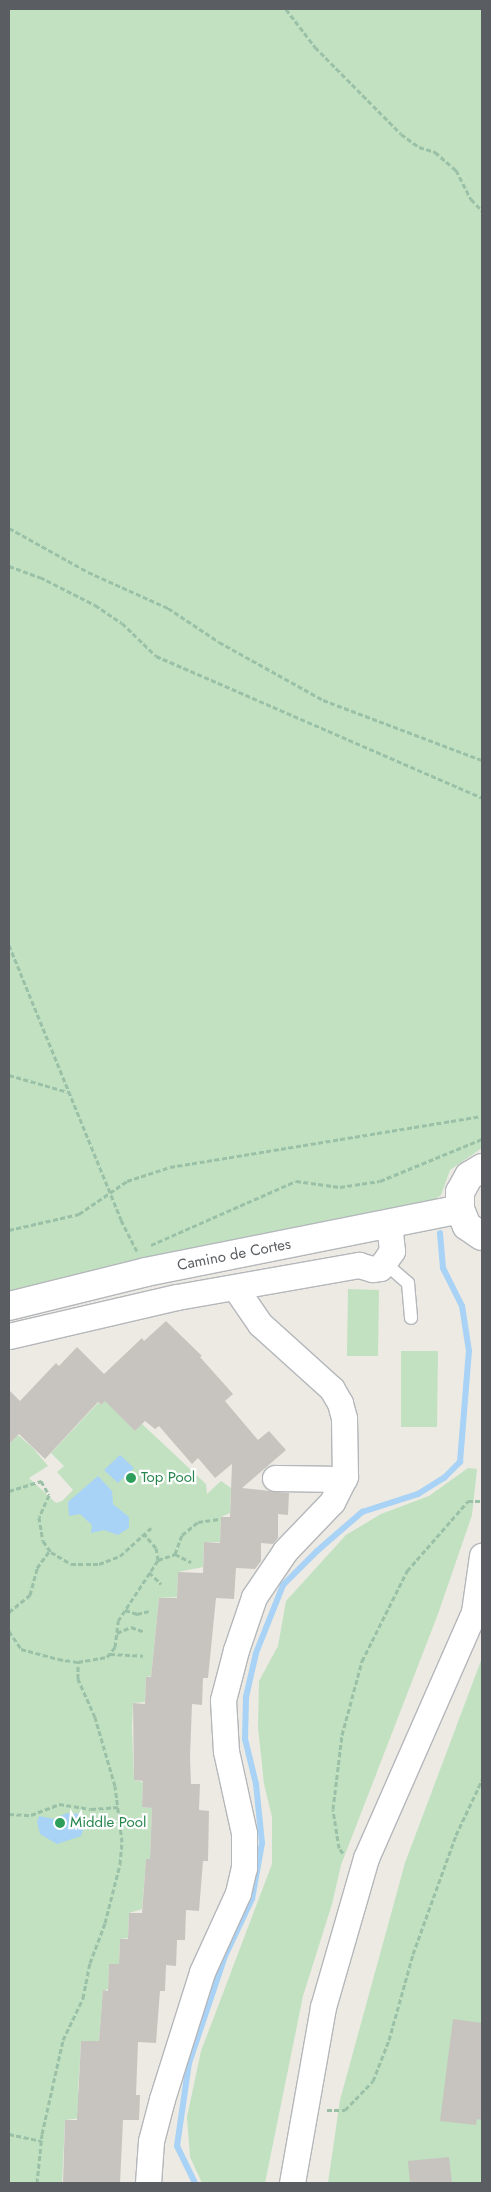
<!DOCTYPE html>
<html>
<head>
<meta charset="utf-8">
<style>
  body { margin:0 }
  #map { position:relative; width:491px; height:2192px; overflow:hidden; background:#eceae2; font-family:Jost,sans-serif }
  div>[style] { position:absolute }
  .green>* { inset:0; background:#c1e1c1 }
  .water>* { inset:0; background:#a8d2f6 }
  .stream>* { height:6px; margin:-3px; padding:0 3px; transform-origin:3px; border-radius:3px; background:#a8d2f6 }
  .building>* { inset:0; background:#c7c4bf }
  .path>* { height:3px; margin-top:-1.5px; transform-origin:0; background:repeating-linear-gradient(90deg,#9ac1a7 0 5px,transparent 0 7.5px) }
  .roads { filter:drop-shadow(1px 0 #b4b7bb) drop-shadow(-1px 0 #b4b7bb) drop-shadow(0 1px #b4b7bb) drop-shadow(0 -1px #b4b7bb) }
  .service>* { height:12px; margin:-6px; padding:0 6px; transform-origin:6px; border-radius:6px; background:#fff }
  .minor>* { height:25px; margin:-12.5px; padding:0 12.5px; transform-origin:12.5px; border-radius:12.5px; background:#fff }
  .tertiary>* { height:28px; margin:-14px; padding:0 14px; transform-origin:14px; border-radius:14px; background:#fff }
  .dots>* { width:14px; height:14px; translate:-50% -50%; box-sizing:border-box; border:2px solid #fff; border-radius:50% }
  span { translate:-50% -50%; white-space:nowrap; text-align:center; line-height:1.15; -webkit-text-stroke:4.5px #fff; paint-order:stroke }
  .street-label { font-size:15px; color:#5a5d61 }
  .leisure-label { font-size:15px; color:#27864d }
  .left { translate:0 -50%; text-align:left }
  .frame { position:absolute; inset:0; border:10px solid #5a5d61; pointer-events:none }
</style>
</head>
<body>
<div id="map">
  <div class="green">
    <div style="clip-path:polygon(9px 9px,482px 9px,482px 1148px,450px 1170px,441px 1195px,425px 1206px,9px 1302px)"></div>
    <div style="clip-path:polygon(348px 1289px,379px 1290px,378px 1356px,347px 1356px)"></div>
    <div style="clip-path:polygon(401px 1351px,438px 1351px,437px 1427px,401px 1427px)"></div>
    <div style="clip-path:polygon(115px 1390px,113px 1408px,135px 1431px,142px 1424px,206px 1484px,207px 1494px,221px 1481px,231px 1488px,230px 1513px,221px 1517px,220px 1542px,204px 1542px,203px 1567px,178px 1572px,177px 1597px,159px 1598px,151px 1676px,146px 1677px,145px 1702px,133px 1703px,132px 1728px,134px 1780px,143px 1782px,142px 1807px,152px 1808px,150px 1859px,146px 1859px,142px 1909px,129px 1913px,128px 1938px,120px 1939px,119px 1964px,109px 1964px,108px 1989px,103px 1991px,99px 2041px,81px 2041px,78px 2091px,82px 2093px,81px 2118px,65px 2120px,62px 2183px,9px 2183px,9px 1444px,18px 1435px,33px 1448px,48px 1466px,29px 1478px,56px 1503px,62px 1501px,73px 1490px,57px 1472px,64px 1466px,51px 1453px,98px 1403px,101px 1405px)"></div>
    <div style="clip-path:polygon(468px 1468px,477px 1469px,472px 1515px,438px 1614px,341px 1865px,332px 1904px,303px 1996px,265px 2183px,202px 2183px,190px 2157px,187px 2117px,201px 2051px,272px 1864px,272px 1817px,264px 1784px,258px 1727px,259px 1681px,278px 1646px,286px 1601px,346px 1535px,381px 1514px,429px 1496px)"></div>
    <div style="clip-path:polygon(482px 1658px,482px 2183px,328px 2183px,340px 2100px,405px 1863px)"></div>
  </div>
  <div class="water">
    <div style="clip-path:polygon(120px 1455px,134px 1468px,118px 1483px,104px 1470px)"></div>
    <div style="clip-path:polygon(98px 1476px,112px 1491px,113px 1504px,129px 1517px,129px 1528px,118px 1535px,104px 1530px,91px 1533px,92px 1525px,80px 1514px,69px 1516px,68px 1502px)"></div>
    <div style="clip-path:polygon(67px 1813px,80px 1814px,84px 1828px,81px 1836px,57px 1844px,40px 1834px,37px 1822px,39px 1816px,54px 1819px)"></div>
  </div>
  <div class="stream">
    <div style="left:195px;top:2183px;width:41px;rotate:-115.9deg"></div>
    <div style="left:177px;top:2146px;width:84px;rotate:-81.8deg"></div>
    <div style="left:189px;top:2063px;width:113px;rotate:-71.4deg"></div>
    <div style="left:225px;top:1956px;width:63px;rotate:-64.7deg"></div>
    <div style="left:252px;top:1899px;width:57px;rotate:-79.9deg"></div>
    <div style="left:262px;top:1843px;width:59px;rotate:-95.8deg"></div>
    <div style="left:256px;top:1784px;width:46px;rotate:-103.7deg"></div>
    <div style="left:245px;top:1739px;width:42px;rotate:-88.6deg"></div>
    <div style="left:246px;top:1697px;width:45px;rotate:-77.2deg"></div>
    <div style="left:256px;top:1653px;width:73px;rotate:-68.3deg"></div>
    <div style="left:283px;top:1585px;width:48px;rotate:-45deg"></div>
    <div style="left:317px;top:1551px;width:60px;rotate:-40.9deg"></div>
    <div style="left:362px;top:1512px;width:59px;rotate:-17.8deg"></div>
    <div style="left:418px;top:1494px;width:31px;rotate:-32deg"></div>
    <div style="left:444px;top:1478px;width:23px;rotate:-45deg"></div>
    <div style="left:460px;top:1462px;width:111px;rotate:-85.4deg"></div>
    <div style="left:469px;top:1351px;width:46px;rotate:-98.8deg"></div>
    <div style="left:462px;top:1306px;width:42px;rotate:-116.6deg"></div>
    <div style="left:443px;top:1268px;width:35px;rotate:-95deg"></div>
  </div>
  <div class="building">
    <div style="clip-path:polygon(166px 1321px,202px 1356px,200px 1357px,233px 1394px,225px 1401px,258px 1440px,269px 1431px,286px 1450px,242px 1488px,289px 1493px,288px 1515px,278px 1514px,278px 1538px,273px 1544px,261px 1543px,261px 1561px,255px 1569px,236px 1568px,234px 1599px,216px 1598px,208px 1678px,203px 1678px,202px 1705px,192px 1704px,190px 1757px,191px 1784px,200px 1784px,199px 1810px,209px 1811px,208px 1861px,203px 1861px,199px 1911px,186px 1910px,185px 1940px,177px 1940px,176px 1966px,166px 1965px,165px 1991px,160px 1991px,156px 2043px,138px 2042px,136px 2095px,140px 2095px,139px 2120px,123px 2120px,120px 2183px,63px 2183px,65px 2120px,77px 2120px,81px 2041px,99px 2041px,103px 1990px,108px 1991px,109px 1964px,119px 1964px,120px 1939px,128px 1939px,129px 1913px,142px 1913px,146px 1859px,150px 1859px,152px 1808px,142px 1807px,143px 1781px,134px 1780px,133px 1703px,145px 1704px,146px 1677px,151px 1677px,159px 1598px,177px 1598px,178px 1572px,203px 1573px,204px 1542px,220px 1543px,221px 1517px,230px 1517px,232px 1464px,215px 1478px,198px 1458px,192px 1464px,159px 1426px,155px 1429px,145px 1421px,135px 1431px,105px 1401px,101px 1405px,98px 1402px,45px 1459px,19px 1434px,9px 1444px,9px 1390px,20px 1401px,56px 1363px,59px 1366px,77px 1347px,104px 1374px,142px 1338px,144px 1341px)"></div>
    <div style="clip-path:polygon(453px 2019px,482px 2023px,482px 2120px,477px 2119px,476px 2125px,440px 2121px)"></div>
    <div style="clip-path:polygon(449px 2157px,452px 2183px,410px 2183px,408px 2161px)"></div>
  </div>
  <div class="path">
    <div style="left:286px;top:9px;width:48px;rotate:52.7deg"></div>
    <div style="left:315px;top:47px;width:122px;rotate:45.3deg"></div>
    <div style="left:401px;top:134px;width:22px;rotate:36deg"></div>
    <div style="left:419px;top:147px;width:17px;rotate:17deg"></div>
    <div style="left:435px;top:152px;width:28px;rotate:41deg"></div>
    <div style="left:456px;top:170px;width:33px;rotate:63deg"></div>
    <div style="left:471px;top:199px;width:16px;rotate:47deg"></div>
    <div style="left:9px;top:528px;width:90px;rotate:29.1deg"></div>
    <div style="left:88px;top:572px;width:88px;rotate:24.2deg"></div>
    <div style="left:168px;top:608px;width:61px;rotate:33.7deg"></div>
    <div style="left:219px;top:642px;width:119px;rotate:29.1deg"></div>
    <div style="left:323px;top:700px;width:170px;rotate:20.7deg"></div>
    <div style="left:9px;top:566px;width:33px;rotate:20deg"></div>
    <div style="left:40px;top:577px;width:62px;rotate:27deg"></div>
    <div style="left:95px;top:605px;width:32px;rotate:34deg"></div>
    <div style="left:122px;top:623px;width:47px;rotate:44.1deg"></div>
    <div style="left:156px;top:656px;width:356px;rotate:23.5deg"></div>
    <div style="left:9px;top:945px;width:297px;rotate:67.8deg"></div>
    <div style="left:121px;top:1220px;width:35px;rotate:63deg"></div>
    <div style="left:9px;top:1075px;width:61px;rotate:16.1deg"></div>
    <div style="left:9px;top:1230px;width:72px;rotate:-12.9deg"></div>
    <div style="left:79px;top:1214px;width:58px;rotate:-34.5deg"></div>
    <div style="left:127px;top:1181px;width:45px;rotate:-18deg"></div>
    <div style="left:170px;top:1167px;width:316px;rotate:-9.3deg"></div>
    <div style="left:151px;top:1245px;width:158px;rotate:-23.8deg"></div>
    <div style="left:296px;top:1181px;width:44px;rotate:7.8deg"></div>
    <div style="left:340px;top:1187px;width:40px;rotate:-8.5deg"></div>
    <div style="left:380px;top:1181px;width:110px;rotate:-22.4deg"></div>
    <div style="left:9px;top:1491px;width:34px;rotate:-17deg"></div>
    <div style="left:41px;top:1481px;width:16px;rotate:60deg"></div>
    <div style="left:49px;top:1495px;width:24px;rotate:114deg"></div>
    <div style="left:39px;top:1517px;width:24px;rotate:81deg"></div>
    <div style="left:43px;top:1541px;width:14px;rotate:54deg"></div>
    <div style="left:51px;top:1552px;width:23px;rotate:31deg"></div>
    <div style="left:71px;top:1564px;width:28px"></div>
    <div style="left:99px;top:1564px;width:22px;rotate:-21deg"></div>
    <div style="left:120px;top:1556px;width:42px;rotate:-42.1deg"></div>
    <div style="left:175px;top:1554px;width:18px;rotate:27deg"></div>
    <div style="left:158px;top:1560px;width:18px;rotate:-19deg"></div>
    <div style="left:175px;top:1554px;width:20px;rotate:-70deg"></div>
    <div style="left:182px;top:1535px;width:21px;rotate:-39deg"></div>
    <div style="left:198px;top:1522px;width:21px;rotate:-8deg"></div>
    <div style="left:149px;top:1572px;width:17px;rotate:45deg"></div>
    <div style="left:125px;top:1610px;width:13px;rotate:18deg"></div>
    <div style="left:137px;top:1614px;width:12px;rotate:-14deg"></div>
    <div style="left:9px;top:1612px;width:27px;rotate:-39deg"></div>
    <div style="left:30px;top:1595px;width:28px;rotate:-75deg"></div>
    <div style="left:37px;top:1568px;width:22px;rotate:-54deg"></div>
    <div style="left:9px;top:1631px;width:22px;rotate:56deg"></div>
    <div style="left:21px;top:1649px;width:38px;rotate:15deg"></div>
    <div style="left:58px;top:1659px;width:20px;rotate:9deg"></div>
    <div style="left:78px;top:1662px;width:29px;rotate:-10deg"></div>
    <div style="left:107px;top:1657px;width:13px;rotate:-51deg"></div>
    <div style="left:115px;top:1647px;width:26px;rotate:-83deg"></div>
    <div style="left:118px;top:1621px;width:73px;rotate:-56.7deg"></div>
    <div style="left:158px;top:1560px;width:12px;rotate:-99deg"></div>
    <div style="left:156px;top:1548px;width:17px;rotate:-130deg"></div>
    <div style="left:117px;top:1633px;width:15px;rotate:-23deg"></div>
    <div style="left:131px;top:1627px;width:15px;rotate:20deg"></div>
    <div style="left:110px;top:1654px;width:33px;rotate:3deg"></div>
    <div style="left:9px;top:1814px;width:22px;rotate:3deg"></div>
    <div style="left:31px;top:1815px;width:30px;rotate:-21deg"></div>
    <div style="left:59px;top:1804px;width:32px;rotate:9deg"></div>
    <div style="left:91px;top:1809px;width:28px;rotate:-4deg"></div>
    <div style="left:343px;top:1853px;width:6px;rotate:-129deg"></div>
    <div style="left:339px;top:1848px;width:39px;rotate:-99deg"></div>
    <div style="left:333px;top:1809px;width:75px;rotate:-83.1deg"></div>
    <div style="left:342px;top:1735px;width:77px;rotate:-74.9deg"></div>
    <div style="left:362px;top:1661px;width:101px;rotate:-63.4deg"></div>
    <div style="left:407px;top:1571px;width:93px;rotate:-48.9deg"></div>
    <div style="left:468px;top:1501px;width:14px"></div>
    <div style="left:327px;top:2110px;width:18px"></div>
    <div style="left:345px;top:2110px;width:40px;rotate:-46deg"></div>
    <div style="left:373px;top:2081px;width:44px;rotate:-68.7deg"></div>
    <div style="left:389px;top:2040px;width:89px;rotate:-74.4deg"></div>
    <div style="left:413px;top:1954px;width:127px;rotate:-70.1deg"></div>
    <div style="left:456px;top:1835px;width:61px;rotate:-64.7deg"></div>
    <div style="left:9px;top:2134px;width:33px;rotate:12deg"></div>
    <div style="left:37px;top:2183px;width:49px;rotate:-84.2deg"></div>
    <div style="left:42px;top:2134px;width:96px;rotate:-77.4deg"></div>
    <div style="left:63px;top:2040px;width:47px;rotate:-64.5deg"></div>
    <div style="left:83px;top:1998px;width:36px;rotate:-79deg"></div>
    <div style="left:90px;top:1963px;width:43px;rotate:-69.4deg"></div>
    <div style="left:105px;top:1923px;width:61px;rotate:-75.7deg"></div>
    <div style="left:120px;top:1864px;width:22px;rotate:-85deg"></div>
    <div style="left:122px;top:1842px;width:56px;rotate:-97.1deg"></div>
    <div style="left:115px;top:1786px;width:72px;rotate:-106.2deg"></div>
    <div style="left:95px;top:1717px;width:42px;rotate:-114.1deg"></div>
    <div style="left:78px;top:1679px;width:17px;rotate:-90deg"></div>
  </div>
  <div class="roads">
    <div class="service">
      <div style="left:386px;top:1264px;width:29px;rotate:41deg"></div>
      <div style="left:408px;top:1283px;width:35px;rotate:85deg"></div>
    </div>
    <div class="minor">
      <div style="left:9px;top:1336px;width:172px;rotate:-13.1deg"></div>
      <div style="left:177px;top:1297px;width:185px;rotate:-10deg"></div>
      <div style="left:359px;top:1265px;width:14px;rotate:17deg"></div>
      <div style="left:372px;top:1269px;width:8px;rotate:-7deg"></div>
      <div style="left:380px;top:1268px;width:21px;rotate:-55deg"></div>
      <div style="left:392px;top:1251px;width:27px;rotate:-96deg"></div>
      <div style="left:275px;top:1478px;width:69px;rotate:0.8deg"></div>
      <div style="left:148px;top:2183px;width:42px;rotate:-85.9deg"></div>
      <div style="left:151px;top:2141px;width:43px;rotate:-75.3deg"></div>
      <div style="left:162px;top:2099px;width:133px;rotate:-72.5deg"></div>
      <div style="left:202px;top:1972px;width:87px;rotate:-65.5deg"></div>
      <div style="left:238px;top:1893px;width:26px;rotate:-77deg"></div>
      <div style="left:244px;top:1868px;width:35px;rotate:-90deg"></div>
      <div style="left:244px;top:1833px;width:84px;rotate:-102.4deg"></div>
      <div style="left:226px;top:1751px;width:51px;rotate:-93.4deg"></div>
      <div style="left:223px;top:1700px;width:52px;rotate:-75.4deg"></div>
      <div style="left:236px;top:1650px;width:56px;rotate:-71.2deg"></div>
      <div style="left:254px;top:1597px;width:55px;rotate:-56deg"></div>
      <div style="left:285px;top:1551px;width:68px;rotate:-46.2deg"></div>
      <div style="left:332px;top:1502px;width:29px;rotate:-63deg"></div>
      <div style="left:345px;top:1476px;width:58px;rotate:-91deg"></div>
      <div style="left:344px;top:1418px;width:16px;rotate:-105deg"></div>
      <div style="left:340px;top:1403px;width:16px;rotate:-120deg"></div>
      <div style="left:332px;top:1389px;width:97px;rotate:-137.9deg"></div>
      <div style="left:260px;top:1324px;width:42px;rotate:-124.4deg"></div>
      <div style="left:292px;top:2183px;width:179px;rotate:-80deg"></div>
      <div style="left:323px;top:2007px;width:155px;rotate:-73.9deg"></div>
      <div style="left:366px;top:1858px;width:269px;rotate:-66.3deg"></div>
      <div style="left:474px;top:1612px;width:57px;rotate:-81.9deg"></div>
    </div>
    <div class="tertiary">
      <div style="left:482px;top:1168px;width:15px;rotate:148deg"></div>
      <div style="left:469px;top:1176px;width:18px;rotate:119deg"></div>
      <div style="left:460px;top:1192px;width:17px;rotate:90deg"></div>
      <div style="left:460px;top:1209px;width:18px;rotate:68deg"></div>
      <div style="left:467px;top:1226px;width:18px;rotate:34deg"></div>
      <div style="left:9px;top:1306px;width:141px;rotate:-13.9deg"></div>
      <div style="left:146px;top:1272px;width:320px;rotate:-11.3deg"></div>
    </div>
  </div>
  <div class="dots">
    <div style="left:131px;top:1478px;background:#2e9e5b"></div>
    <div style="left:60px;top:1823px;background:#2e9e5b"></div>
  </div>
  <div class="street-label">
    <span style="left:234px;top:1255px;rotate:-11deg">Camino de Cortes</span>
  </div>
  <div class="leisure-label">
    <span class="left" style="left:141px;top:1478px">Top Pool</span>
    <span class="left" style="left:70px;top:1823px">Middle Pool</span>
  </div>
  <div class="frame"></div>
</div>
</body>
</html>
